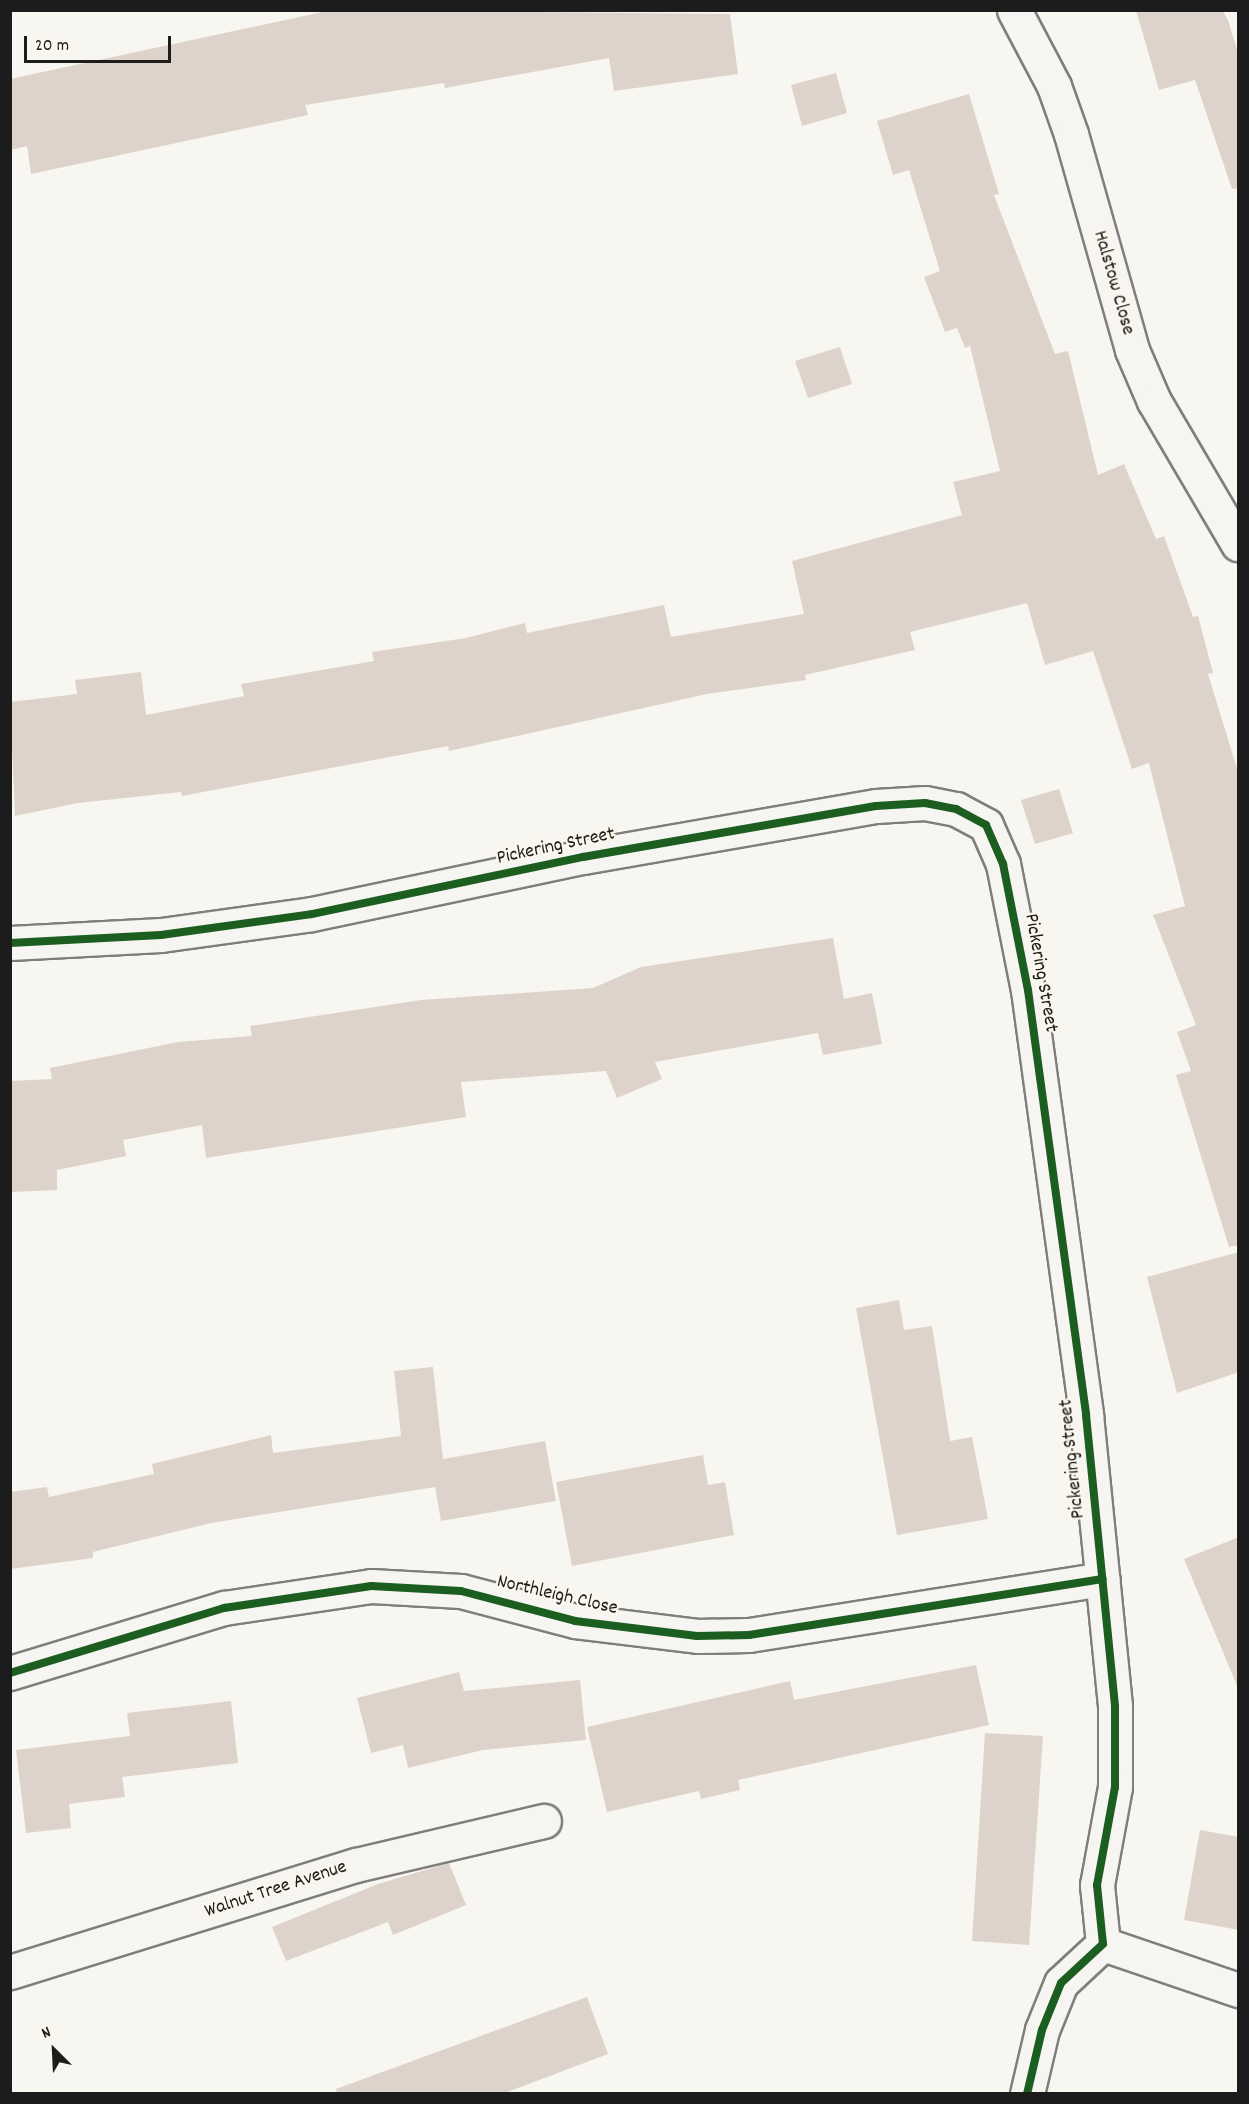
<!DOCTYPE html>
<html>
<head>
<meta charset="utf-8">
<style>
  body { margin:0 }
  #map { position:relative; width:1249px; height:2104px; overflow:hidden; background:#f8f6f0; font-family:Dekko,sans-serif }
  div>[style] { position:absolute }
  .building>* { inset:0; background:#ded3cb }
  .roads { filter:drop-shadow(2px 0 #7f7e7b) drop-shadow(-2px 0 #7f7e7b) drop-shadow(0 2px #7f7e7b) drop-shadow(0 -2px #7f7e7b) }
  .minor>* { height:33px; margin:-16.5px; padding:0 16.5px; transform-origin:16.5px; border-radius:16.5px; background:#f6f5f1 }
  .cycleway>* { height:8px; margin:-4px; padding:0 4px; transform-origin:4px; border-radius:4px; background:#1b5e20 }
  span { translate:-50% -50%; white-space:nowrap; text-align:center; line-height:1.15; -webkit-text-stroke:4.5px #fbf7ec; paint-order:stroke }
  .street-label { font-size:20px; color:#1c1c1c }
  .frame { position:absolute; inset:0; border:12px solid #1c1c1c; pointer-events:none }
  .north { position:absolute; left:24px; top:2020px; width:60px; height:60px; -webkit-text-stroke:4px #fbf7ec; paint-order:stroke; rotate:336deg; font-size:16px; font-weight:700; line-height:24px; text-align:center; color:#1c1c1c }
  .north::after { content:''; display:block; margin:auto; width:21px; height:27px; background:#1c1c1c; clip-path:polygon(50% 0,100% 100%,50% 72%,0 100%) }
  .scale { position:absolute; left:24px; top:36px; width:147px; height:27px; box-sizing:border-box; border:3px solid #1c1c1c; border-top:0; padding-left:8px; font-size:18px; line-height:21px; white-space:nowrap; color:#1c1c1c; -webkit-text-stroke:4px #fbf7ec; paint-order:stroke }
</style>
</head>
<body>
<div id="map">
  <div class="building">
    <div style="clip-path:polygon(332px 10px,730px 14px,738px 74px,614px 91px,609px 58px,445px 88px,444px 83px,305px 105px,308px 115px,31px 174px,27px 146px,10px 150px,10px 79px)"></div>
    <div style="clip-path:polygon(1136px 10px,1222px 10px,1228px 20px,1239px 56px,1239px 188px,1232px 189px,1195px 80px,1159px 90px)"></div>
    <div style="clip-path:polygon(836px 73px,847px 113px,802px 126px,791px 85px)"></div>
    <div style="clip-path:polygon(969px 94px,999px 194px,994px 195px,1055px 354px,1068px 351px,1098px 475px,1124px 464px,1156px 539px,1164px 536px,1193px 617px,1198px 616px,1213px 673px,1208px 674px,1239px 775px,1239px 1245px,1229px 1247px,1176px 1075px,1191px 1071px,1177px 1032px,1196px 1025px,1153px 915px,1185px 906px,1149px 763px,1132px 769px,1093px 651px,1045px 665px,1027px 603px,910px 632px,915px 650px,805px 675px,806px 680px,707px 694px,449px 751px,448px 746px,182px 796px,181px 792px,78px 803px,15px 816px,10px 702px,77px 694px,75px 680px,141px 672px,146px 715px,244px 696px,241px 684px,374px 661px,372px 652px,466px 638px,525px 623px,527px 633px,664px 605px,671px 637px,804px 614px,792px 561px,962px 515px,953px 482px,1000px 471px,970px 346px,965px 348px,957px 328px,945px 332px,924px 277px,940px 271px,909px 170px,893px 175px,877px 121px)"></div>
    <div style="clip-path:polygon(840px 347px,852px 384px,808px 398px,795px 361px)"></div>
    <div style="clip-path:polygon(1059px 789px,1073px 833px,1035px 844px,1021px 800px)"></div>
    <div style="clip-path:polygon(833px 938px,844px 999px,872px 993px,882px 1044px,823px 1055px,818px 1033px,655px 1062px,662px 1079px,617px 1098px,606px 1071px,461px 1082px,466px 1117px,206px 1158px,202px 1125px,123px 1140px,126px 1156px,57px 1170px,57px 1190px,10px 1192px,10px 1081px,52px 1079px,50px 1068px,178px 1042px,252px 1036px,250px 1026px,421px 1000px,593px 988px,641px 967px)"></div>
    <div style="clip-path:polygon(1239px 1252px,1239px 1372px,1177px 1393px,1147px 1277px)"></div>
    <div style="clip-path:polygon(899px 1300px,904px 1330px,932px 1326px,950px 1441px,972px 1437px,988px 1519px,897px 1535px,856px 1308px)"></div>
    <div style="clip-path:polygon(433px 1367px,443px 1459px,545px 1441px,556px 1501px,441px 1521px,435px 1487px,211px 1523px,93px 1552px,93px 1558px,10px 1569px,10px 1492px,47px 1487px,49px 1497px,154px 1474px,152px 1464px,271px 1435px,273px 1453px,401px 1436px,394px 1371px)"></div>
    <div style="clip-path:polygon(703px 1455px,708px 1485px,725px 1482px,734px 1535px,572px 1566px,556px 1482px)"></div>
    <div style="clip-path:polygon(1239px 1537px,1239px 1688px,1238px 1688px,1184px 1559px)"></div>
    <div style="clip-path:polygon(976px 1665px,989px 1725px,738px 1780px,740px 1790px,701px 1799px,699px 1791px,607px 1812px,587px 1727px,790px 1681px,794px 1700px)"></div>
    <div style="clip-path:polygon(459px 1672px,464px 1691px,580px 1680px,586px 1740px,483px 1750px,408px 1768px,403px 1745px,371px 1753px,357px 1698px)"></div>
    <div style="clip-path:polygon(231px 1701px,238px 1763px,122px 1777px,125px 1797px,69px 1804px,71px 1828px,26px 1833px,16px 1750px,130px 1736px,127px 1713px)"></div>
    <div style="clip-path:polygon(985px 1733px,1043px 1736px,1029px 1945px,972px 1941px)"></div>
    <div style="clip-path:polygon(1200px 1830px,1239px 1837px,1239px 1930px,1184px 1920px)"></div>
    <div style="clip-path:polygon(449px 1863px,466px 1905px,393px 1935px,388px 1922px,286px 1961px,272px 1927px,378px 1884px)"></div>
    <div style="clip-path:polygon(587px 1997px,608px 2054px,502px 2094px,337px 2094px,336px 2089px)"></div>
  </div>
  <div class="roads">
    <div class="minor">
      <div style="left:1014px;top:10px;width:86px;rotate:62.2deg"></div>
      <div style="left:1054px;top:86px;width:51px;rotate:70.5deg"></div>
      <div style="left:1071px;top:134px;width:224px;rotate:74.2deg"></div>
      <div style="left:1132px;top:350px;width:56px;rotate:66.7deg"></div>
      <div style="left:1154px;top:401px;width:166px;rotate:59.6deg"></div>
      <div style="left:10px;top:943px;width:151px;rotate:-3deg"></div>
      <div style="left:161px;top:935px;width:152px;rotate:-7.9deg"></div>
      <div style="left:312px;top:914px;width:277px;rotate:-11.9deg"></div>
      <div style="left:583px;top:857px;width:297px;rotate:-9.9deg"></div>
      <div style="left:876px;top:806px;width:49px;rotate:-3.5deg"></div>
      <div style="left:925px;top:803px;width:32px;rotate:11deg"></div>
      <div style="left:956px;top:809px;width:34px;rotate:28deg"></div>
      <div style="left:986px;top:825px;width:43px;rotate:66.4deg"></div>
      <div style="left:1003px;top:864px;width:128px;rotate:78.8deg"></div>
      <div style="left:1028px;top:990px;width:429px;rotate:82.2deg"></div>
      <div style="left:1086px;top:1415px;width:293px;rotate:84.3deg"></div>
      <div style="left:1115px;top:1707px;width:80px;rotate:90deg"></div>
      <div style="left:1115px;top:1787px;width:100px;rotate:100.4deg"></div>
      <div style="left:1097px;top:1885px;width:59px;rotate:84.2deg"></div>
      <div style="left:1103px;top:1944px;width:57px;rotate:137.1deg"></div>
      <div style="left:1061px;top:1983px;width:51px;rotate:112deg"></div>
      <div style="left:1042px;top:2030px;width:66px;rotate:103.2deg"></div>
      <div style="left:10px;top:1673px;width:224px;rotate:-16.9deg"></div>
      <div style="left:224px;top:1608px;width:149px;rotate:-8.5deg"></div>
      <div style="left:371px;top:1586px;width:90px;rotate:3.2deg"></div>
      <div style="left:461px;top:1591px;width:118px;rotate:14.7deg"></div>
      <div style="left:575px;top:1621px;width:123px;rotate:7deg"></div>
      <div style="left:697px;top:1636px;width:52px;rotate:-1.1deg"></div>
      <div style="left:749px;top:1635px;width:358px;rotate:-9deg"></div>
      <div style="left:1103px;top:1944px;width:143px;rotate:18.8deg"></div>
      <div style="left:10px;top:1972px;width:362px;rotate:-17.2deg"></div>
      <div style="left:356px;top:1865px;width:193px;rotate:-13.2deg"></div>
    </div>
  </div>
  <div class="cycleway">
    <div style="left:10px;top:943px;width:151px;rotate:-3deg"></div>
    <div style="left:161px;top:935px;width:152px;rotate:-7.9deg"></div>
    <div style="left:312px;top:914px;width:277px;rotate:-11.9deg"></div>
    <div style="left:583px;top:857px;width:297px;rotate:-9.9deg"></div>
    <div style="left:876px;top:806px;width:49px;rotate:-3.5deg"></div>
    <div style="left:925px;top:803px;width:32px;rotate:11deg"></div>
    <div style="left:956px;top:809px;width:34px;rotate:28deg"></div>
    <div style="left:986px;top:825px;width:43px;rotate:66.4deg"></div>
    <div style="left:1003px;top:864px;width:128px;rotate:78.8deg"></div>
    <div style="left:1028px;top:990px;width:429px;rotate:82.2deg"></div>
    <div style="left:1086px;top:1415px;width:293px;rotate:84.3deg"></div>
    <div style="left:1115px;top:1707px;width:80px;rotate:90deg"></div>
    <div style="left:1115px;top:1787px;width:100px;rotate:100.4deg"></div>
    <div style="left:1097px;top:1885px;width:59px;rotate:84.2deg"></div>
    <div style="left:1103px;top:1944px;width:57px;rotate:137.1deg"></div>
    <div style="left:1061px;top:1983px;width:51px;rotate:112deg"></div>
    <div style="left:1042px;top:2030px;width:66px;rotate:103.2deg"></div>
    <div style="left:10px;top:1673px;width:224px;rotate:-16.9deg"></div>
    <div style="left:224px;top:1608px;width:149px;rotate:-8.5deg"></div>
    <div style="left:371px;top:1586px;width:90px;rotate:3.2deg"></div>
    <div style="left:461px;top:1591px;width:118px;rotate:14.7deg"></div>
    <div style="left:575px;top:1621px;width:123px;rotate:7deg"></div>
    <div style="left:697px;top:1636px;width:52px;rotate:-1.1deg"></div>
    <div style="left:749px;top:1635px;width:358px;rotate:-9deg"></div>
  </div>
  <div class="street-label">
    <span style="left:1113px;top:283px;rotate:74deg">Halstow Close</span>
    <span style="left:556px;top:847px;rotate:-12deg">Pickering Street</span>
    <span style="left:1040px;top:973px;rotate:80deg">Pickering Street</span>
    <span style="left:1073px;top:1459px;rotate:-96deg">Pickering Street</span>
    <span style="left:557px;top:1596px;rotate:13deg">Northleigh Close</span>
    <span style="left:276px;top:1890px;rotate:-18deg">Walnut Tree Avenue</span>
  </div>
  <div class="frame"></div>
  <div class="north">N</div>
  <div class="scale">20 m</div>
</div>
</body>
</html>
